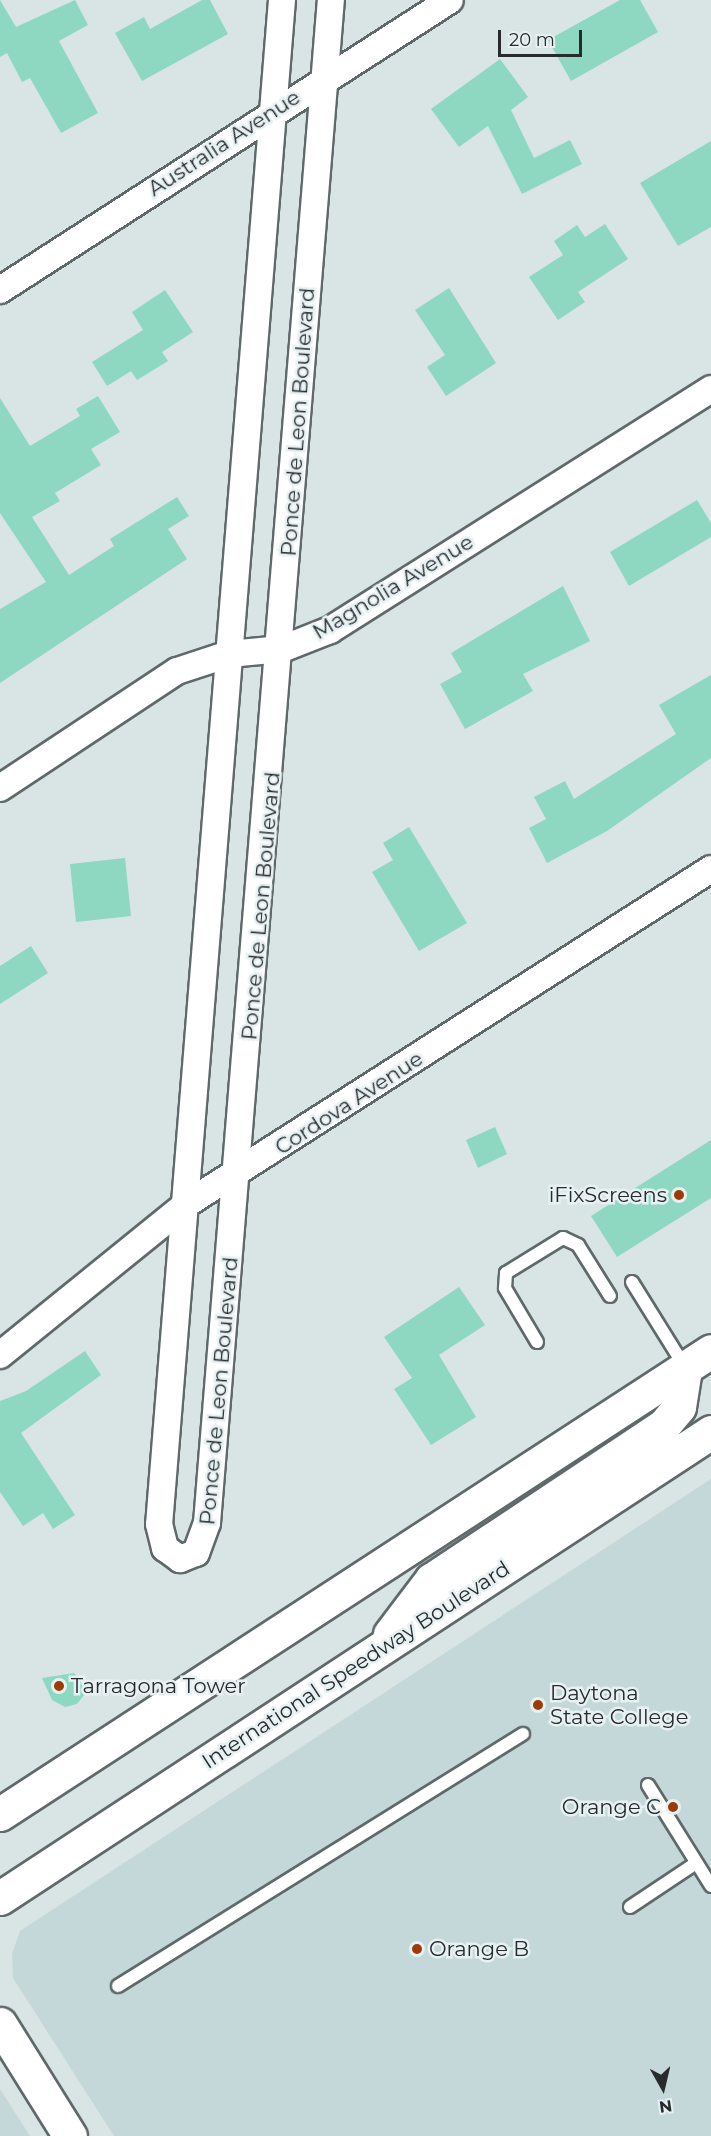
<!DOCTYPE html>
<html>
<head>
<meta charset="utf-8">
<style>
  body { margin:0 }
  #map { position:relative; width:711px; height:2136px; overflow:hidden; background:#d9e4e5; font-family:Montserrat,sans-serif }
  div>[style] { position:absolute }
  .built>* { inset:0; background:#c4d7d9 }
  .building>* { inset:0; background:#8ed8c1 }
  .roads { filter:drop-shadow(2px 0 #60696a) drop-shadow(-2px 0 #60696a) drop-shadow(0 2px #60696a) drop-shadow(0 -2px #60696a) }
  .lane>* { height:12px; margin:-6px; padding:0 6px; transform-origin:6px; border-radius:6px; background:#fff }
  .street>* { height:26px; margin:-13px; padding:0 13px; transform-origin:13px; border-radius:13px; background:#fff }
  .secondary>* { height:33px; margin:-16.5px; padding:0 16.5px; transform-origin:16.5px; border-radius:16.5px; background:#fff }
  .primary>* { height:33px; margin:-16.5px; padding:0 16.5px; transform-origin:16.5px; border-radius:16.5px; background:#fff }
  .dots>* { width:16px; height:16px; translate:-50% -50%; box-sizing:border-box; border:3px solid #e7f1f3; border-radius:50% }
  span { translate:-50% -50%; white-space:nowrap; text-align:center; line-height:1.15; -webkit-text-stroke:5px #e7f1f3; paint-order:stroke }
  .street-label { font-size:21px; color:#272b2c }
  .poi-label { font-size:21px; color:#272b2c }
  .right { translate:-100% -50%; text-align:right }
  .left { translate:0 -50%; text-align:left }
  .north { position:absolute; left:633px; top:2058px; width:60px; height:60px; -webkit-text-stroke:4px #e7f1f3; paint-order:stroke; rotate:172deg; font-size:16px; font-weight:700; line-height:24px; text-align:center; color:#272b2c }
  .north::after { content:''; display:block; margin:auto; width:21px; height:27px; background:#272b2c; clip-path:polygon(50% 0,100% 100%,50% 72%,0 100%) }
  .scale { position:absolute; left:498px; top:30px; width:84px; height:27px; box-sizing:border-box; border:3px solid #272b2c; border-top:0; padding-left:8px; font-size:18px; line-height:21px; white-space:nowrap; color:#272b2c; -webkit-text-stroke:4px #e7f1f3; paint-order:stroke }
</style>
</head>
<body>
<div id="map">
  <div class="built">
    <div style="clip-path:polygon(711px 1479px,711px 2136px,114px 2136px,13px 1978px,12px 1954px,20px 1931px)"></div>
    <div style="clip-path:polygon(0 2089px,30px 2136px,0 2136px)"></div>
  </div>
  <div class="building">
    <div style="clip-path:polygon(0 0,16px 27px,75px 0,88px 25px,59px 41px,98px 113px,61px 133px,30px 78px,22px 82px,7px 53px,0 57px)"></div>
    <div style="clip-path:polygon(202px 0,210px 0,228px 34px,142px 81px,115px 33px,144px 17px,150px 29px)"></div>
    <div style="clip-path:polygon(620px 0,640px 0,658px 32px,571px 81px,548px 40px)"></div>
    <div style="clip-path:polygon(500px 59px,528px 97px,511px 110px,534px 158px,570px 140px,582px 164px,522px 194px,488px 126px,459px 147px,431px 109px)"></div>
    <div style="clip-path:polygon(711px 141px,711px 227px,678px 246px,640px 183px)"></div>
    <div style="clip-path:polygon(605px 224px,628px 259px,578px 292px,585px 302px,558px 320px,529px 277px,563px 255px,554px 241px,577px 225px,585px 237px)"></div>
    <div style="clip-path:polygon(449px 288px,496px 363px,446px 396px,427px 367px,445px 355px,415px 310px)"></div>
    <div style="clip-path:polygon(165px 290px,193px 332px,162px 352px,168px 361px,137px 380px,131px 371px,107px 386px,92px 362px,143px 330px,132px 312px)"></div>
    <div style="clip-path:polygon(98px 396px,120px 432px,91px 449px,101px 465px,55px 493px,60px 501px,32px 517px,69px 575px,114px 546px,110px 539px,177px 497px,189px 516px,168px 529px,187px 559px,0 683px,0 609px,46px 582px,0 513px,0 398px,30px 446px,80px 416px,76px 409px)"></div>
    <div style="clip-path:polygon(697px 500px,711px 523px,711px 537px,629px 586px,610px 552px)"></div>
    <div style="clip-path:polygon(563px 586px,590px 641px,523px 674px,533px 691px,465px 729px,440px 684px,462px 672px,451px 653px)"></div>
    <div style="clip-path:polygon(711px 675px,711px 758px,607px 831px,547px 863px,529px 828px,546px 819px,534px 797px,565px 781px,574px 799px,676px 734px,659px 705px)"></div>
    <div style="clip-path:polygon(409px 827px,467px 923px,419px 951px,372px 872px,393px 860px,383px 843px)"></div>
    <div style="clip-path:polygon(125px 858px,131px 916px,76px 922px,70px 864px)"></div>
    <div style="clip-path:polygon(31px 946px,48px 973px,0 1004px,0 966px)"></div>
    <div style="clip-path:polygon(495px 1127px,507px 1154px,478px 1168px,466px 1140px)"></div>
    <div style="clip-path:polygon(711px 1140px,711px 1198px,617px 1257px,591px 1216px)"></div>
    <div style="clip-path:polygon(459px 1287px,485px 1325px,439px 1355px,476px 1417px,431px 1445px,394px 1389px,412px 1378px,384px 1337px)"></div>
    <div style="clip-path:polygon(85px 1351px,101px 1375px,21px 1433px,75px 1515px,53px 1529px,43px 1513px,23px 1526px,0 1492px,0 1401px,26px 1391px)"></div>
    <div style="clip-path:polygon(74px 1673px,83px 1683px,84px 1695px,77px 1704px,65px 1707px,52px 1700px,42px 1678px)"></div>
  </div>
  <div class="roads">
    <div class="lane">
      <div style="left:632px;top:1282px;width:100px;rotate:58.1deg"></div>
      <div style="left:537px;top:1342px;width:63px;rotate:-120.7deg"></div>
      <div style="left:505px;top:1288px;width:15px;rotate:-86deg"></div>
      <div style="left:506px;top:1273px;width:67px;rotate:-31.6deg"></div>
      <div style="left:563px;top:1238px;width:17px;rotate:25deg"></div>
      <div style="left:578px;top:1245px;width:60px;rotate:57.9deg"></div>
      <div style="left:648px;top:1785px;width:119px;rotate:58deg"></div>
      <div style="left:630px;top:1907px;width:79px;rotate:-33.7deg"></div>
      <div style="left:118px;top:1986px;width:477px;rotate:-31.9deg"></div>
    </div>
    <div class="street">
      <div style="left:282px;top:0;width:1529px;rotate:94.61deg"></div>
      <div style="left:159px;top:1524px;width:25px;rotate:76deg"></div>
      <div style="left:165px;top:1548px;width:19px;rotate:36deg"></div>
      <div style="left:180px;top:1559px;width:17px;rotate:-21deg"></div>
      <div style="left:196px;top:1553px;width:32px;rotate:-70deg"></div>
      <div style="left:207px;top:1523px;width:1528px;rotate:-85.35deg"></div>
      <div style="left:0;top:290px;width:535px;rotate:-32.8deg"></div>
      <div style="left:0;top:788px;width:212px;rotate:-33.5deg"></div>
      <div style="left:177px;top:671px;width:55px;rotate:-18.1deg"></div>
      <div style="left:229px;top:654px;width:53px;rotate:-5.4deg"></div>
      <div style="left:282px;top:649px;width:52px;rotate:-21.6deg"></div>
      <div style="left:330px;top:630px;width:451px;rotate:-32.3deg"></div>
      <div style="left:0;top:1355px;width:238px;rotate:-39deg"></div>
      <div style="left:185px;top:1205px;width:624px;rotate:-32.57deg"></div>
    </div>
    <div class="secondary">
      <div style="left:0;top:2024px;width:132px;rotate:58deg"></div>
    </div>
    <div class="primary">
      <div style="left:390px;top:1634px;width:68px;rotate:-52.8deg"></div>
      <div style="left:431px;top:1580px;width:280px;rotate:-33.6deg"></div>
      <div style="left:664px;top:1425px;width:23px;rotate:-50deg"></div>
      <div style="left:679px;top:1407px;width:39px;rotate:-81deg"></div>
      <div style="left:0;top:1814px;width:848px;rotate:-33.07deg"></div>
      <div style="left:0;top:1898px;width:850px;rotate:-33.24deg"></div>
    </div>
  </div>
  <div class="dots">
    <div style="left:679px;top:1195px;background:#9e3a04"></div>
    <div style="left:59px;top:1686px;background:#9e3a04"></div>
    <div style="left:538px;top:1705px;background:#9e3a04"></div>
    <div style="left:673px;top:1807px;background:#9e3a04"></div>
    <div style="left:417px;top:1949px;background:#9e3a04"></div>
  </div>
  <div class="street-label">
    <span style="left:224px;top:143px;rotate:-33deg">Australia Avenue</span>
    <span style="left:298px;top:422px;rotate:-86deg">Ponce de Leon Boulevard</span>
    <span style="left:393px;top:587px;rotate:-31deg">Magnolia Avenue</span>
    <span style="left:261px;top:906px;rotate:-85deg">Ponce de Leon Boulevard</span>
    <span style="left:349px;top:1103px;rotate:-33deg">Cordova Avenue</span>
    <span style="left:219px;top:1391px;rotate:-85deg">Ponce de Leon Boulevard</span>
    <span style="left:356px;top:1665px;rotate:-33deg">International Speedway Boulevard</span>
  </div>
  <div class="poi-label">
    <span class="right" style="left:667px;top:1195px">iFixScreens</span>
    <span class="left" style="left:71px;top:1686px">Tarragona Tower</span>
    <span class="left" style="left:550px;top:1705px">Daytona<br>State College</span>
    <span class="right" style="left:661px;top:1807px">Orange C</span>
    <span class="left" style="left:429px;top:1949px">Orange B</span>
  </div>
  <div class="north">N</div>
  <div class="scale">20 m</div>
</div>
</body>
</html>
